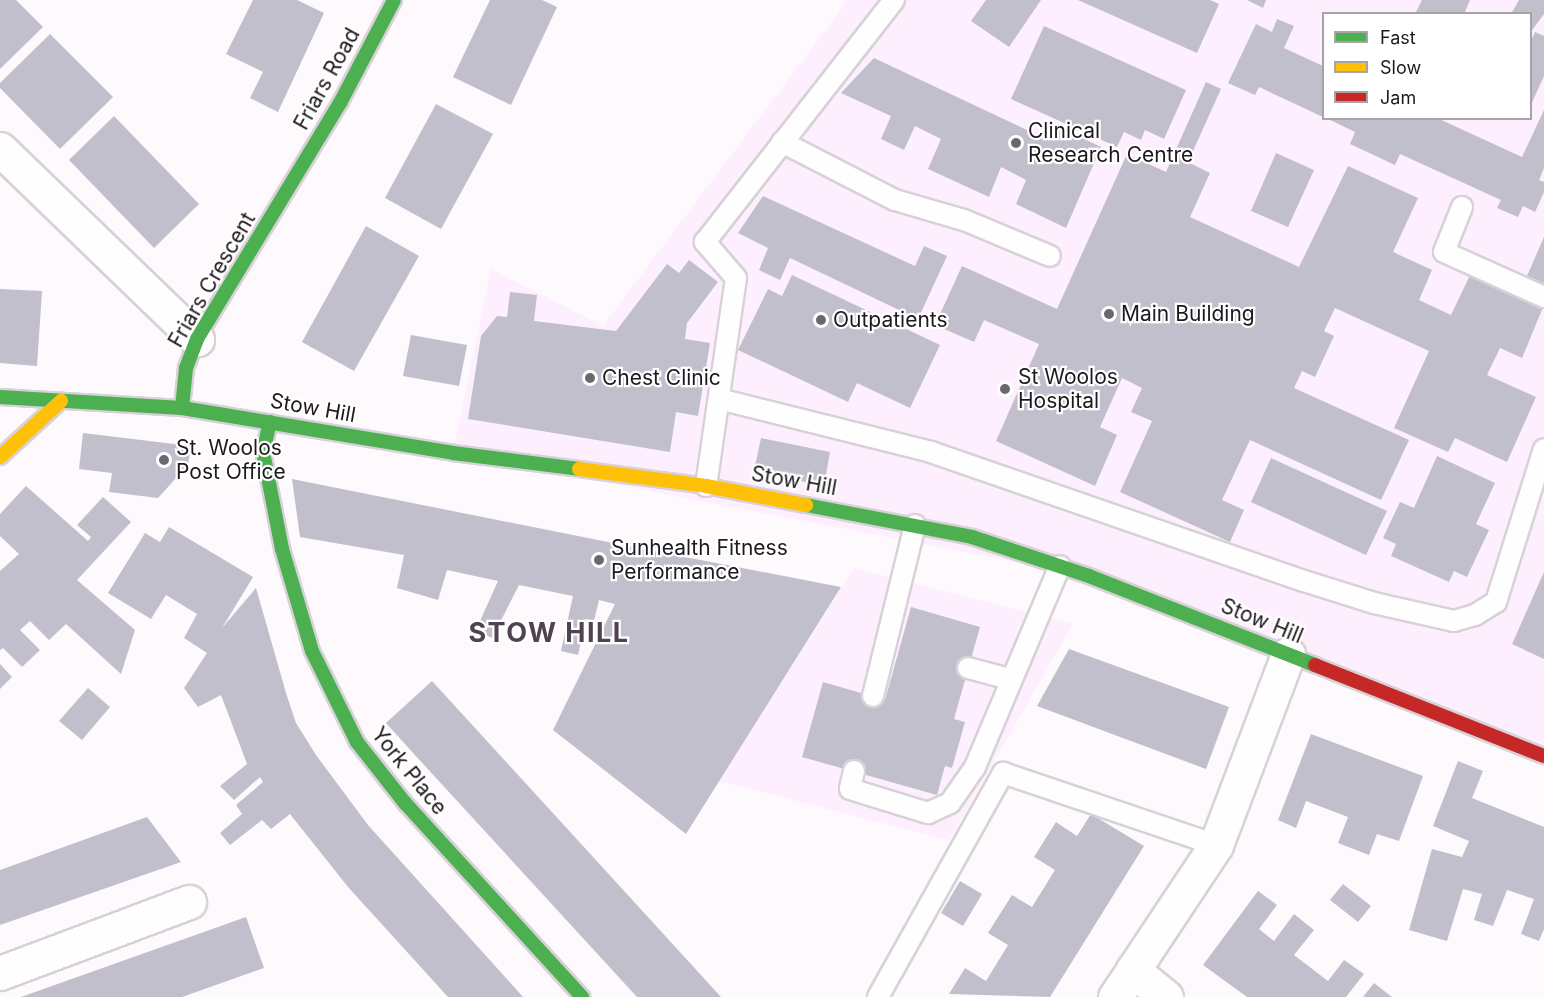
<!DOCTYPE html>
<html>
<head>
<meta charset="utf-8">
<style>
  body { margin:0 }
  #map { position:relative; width:1544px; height:997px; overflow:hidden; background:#fdf9fd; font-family:Inter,sans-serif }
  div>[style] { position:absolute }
  .built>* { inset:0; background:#feeffe }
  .building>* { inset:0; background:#c0bfcb }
  .roads { filter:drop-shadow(2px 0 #d7d2d7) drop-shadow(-2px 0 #d7d2d7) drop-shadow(0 2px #d7d2d7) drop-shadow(0 -2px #d7d2d7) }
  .lane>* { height:20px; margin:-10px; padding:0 10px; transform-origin:10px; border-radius:10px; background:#fffeff }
  .street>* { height:33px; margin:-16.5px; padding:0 16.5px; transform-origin:16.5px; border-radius:16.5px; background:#fffeff }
  .fast>* { height:14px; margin:-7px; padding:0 7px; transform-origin:7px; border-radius:7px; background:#4caf50 }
  .slow>* { height:14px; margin:-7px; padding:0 7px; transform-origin:7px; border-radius:7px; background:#ffc107 }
  .jam>* { height:14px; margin:-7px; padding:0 7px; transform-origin:7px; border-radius:7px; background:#c62828 }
  .dots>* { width:16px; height:16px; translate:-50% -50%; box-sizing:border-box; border:3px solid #fff; border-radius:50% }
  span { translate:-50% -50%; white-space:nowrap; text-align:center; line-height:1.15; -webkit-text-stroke:4.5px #fff; paint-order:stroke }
  .street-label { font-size:21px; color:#1f191f }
  .poi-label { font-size:21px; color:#1f191f }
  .left { translate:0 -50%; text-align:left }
  .district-label { font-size:27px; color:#504250; font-weight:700; letter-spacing:1.5px }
  .legend { position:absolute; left:1322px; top:12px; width:210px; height:108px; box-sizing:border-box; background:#fff; border:2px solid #a5a3a5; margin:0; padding:8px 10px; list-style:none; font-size:18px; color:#1f191f }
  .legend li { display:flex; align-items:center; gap:12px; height:30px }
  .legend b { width:30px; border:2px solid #a5a3a5 }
</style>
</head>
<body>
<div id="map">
  <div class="built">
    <div style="clip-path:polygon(evenodd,848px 0,1544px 0,1544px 756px,1089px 576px,453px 453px,491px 269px,603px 326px,848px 0,1324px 14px,1530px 14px,1530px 118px,1324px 118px,1324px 14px)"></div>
    <div style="clip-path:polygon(854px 568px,1073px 624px,949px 840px,719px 781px)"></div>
  </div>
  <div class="building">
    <div style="clip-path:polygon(0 0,16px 0,43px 27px,0 69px)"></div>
    <div style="clip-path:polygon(253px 0,297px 0,324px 13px,278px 112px,250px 98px,263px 72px,226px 54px)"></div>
    <div style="clip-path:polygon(490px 0,542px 0,557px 7px,511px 105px,453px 77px)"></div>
    <div style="clip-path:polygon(986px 0,1041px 0,1009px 47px,971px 21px)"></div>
    <div style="clip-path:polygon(1078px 0,1210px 0,1219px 4px,1197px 53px)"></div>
    <div style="clip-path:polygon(1247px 0,1266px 0,1263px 8px)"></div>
    <div style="clip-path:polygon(1422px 0,1470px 0,1464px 14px,1415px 14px)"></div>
    <div style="clip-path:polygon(1519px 0,1544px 0,1544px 14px,1530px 33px,1530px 14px,1511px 14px)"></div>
    <div style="clip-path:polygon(1277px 19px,1294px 26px,1284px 48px,1323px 66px,1323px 117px,1259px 87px,1255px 95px,1228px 83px,1256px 24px,1272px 32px)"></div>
    <div style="clip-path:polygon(1044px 26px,1186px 90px,1164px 139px,1145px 130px,1141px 140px,1124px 132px,1117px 147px,1011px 99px)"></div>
    <div style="clip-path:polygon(1535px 32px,1544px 36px,1544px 76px,1530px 107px,1530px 43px)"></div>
    <div style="clip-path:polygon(50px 34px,113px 97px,60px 149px,0 88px,0 83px)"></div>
    <div style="clip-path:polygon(874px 58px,1044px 138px,1050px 123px,1101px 147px,1066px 228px,1016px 204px,1026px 180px,1001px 167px,989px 197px,928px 169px,941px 139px,915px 126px,904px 150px,881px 139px,891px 116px,841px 93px)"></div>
    <div style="clip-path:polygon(1206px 82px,1221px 89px,1188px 162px,1210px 173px,1190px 217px,1299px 267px,1348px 166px,1418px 198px,1393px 252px,1432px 270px,1419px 300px,1451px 315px,1472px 271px,1544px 305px,1522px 358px,1500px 348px,1487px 375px,1536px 397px,1507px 462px,1455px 438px,1448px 452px,1394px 428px,1429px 351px,1335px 308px,1324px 331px,1334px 336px,1315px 377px,1302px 371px,1294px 388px,1409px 440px,1381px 500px,1250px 440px,1222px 500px,1244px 510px,1230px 542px,1120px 492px,1152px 421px,1131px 412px,1142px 388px,1122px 378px,1100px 427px,1117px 435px,1095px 486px,996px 441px,1039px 344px,984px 320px,974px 342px,935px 325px,962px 266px,1057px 309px,1127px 154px,1166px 172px)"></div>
    <div style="clip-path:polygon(436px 104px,493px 134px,441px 229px,385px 198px)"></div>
    <div style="clip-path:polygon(1544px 110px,1544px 168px,1539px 180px,1544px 182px,1544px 192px,1535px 212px,1523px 206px,1518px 217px,1497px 208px,1501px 200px,1400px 154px,1395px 165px,1350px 144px,1355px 132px,1326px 118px,1437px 118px,1522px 157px)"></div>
    <div style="clip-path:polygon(114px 116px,199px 204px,154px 248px,69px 160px)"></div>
    <div style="clip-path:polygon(1276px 153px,1314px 170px,1288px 227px,1251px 211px)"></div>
    <div style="clip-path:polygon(763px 196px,915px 266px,924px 246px,947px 256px,918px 319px,790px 258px,780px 280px,759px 270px,768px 248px,738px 233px)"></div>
    <div style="clip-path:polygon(366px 226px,419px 256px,354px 371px,302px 342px)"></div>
    <div style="clip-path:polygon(1544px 237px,1544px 283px,1527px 276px)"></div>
    <div style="clip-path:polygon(689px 260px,718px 282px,687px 323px,685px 339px,710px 343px,698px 416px,676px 412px,670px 452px,468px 419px,481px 336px,497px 316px,507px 317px,510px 292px,537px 295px,534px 321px,616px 331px,667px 264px,679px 273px)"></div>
    <div style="clip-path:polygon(792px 275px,940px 345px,910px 408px,857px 383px,848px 402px,738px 350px,768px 289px,782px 296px)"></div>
    <div style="clip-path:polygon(0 289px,42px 291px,37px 366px,0 363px)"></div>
    <div style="clip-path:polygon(411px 335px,467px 345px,459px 386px,403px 376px)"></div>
    <div style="clip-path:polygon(83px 433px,191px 446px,188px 465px,158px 498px,109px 492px,112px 473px,79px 469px)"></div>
    <div style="clip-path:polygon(761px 438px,830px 452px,824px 486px,754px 471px)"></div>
    <div style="clip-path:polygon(1437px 456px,1495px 483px,1476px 524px,1489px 530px,1467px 577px,1454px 571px,1449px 582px,1391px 556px,1396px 544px,1383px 538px,1400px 502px,1414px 508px)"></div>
    <div style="clip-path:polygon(1271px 458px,1387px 511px,1366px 555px,1251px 502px)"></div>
    <div style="clip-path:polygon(292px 479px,628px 546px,841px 587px,686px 834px,553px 730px,615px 604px,599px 600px,594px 621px,586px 619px,578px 655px,561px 651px,573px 596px,519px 585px,492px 638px,476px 630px,498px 581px,447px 570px,438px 600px,397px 588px,404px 555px,300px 537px)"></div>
    <div style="clip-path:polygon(26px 486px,88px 541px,91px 537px,77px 525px,103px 497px,131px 522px,77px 580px,135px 630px,121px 674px,66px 624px,49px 640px,30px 621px,20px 630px,40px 650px,22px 667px,3px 648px,0 650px,0 571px,19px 554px,0 536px,0 514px)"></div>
    <div style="clip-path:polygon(169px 527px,253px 577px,222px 628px,256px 588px,286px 693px,296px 723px,316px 755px,368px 825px,523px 997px,448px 997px,348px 887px,290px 814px,271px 829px,262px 820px,230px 845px,220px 833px,242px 814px,236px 805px,263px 782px,260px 777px,234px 800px,220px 786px,247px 764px,221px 695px,198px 707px,184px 688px,207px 653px,184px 638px,197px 614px,166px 595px,151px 619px,108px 593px,145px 533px,160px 542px)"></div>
    <div style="clip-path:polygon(1544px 572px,1544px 659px,1512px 644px)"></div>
    <div style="clip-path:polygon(911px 607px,980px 627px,954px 719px,965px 722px,952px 768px,945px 766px,937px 795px,802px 757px,823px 682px,885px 700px)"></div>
    <div style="clip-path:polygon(1069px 649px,1229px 707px,1206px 769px,1037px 706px)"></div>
    <div style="clip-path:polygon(0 664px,12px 677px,0 689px)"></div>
    <div style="clip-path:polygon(432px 681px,573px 835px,721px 997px,637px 997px,414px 754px,386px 723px)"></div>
    <div style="clip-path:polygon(88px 688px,110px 707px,82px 740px,59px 721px)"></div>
    <div style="clip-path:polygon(1311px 734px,1423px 776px,1399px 841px,1377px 834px,1369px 855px,1338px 843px,1348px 817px,1306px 801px,1296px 828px,1278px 820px)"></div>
    <div style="clip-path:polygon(1458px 761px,1483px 771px,1472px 798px,1544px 827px,1544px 929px,1539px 941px,1521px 934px,1534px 899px,1507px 890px,1493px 926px,1474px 920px,1482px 894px,1463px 889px,1447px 941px,1409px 930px,1432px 849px,1462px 857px,1469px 841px,1433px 826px)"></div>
    <div style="clip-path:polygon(1091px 814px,1144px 846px,1050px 997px,949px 994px,965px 968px,986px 981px,1008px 945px,988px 933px,1012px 895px,1032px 907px,1055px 870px,1034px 857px,1056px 822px,1077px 836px)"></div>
    <div style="clip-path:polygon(147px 817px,181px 862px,0 925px,0 870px)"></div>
    <div style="clip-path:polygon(960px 881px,982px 894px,963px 926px,941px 913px)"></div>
    <div style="clip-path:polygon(1343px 884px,1371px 906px,1358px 922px,1330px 900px)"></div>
    <div style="clip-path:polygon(1258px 891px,1277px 905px,1259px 929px,1274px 941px,1294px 914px,1314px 930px,1294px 955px,1328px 981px,1344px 960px,1364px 974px,1346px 997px,1247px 997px,1203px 965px)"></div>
    <div style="clip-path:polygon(246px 917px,264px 968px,182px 997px,21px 997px)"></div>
    <div style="clip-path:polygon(1374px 983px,1392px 997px,1363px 997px)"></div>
  </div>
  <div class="roads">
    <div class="lane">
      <div style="left:782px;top:142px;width:127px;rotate:27.2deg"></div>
      <div style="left:895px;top:200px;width:72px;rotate:16.2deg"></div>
      <div style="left:964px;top:220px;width:93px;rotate:22.7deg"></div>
      <div style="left:1462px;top:207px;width:48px;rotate:111.8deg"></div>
      <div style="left:1444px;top:252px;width:110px;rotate:24.2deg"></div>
      <div style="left:719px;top:399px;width:219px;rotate:14deg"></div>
      <div style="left:931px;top:452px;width:392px;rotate:19.1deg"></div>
      <div style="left:1301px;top:580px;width:77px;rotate:17.5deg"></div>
      <div style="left:1374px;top:603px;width:82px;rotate:12.7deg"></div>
      <div style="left:1454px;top:621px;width:22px;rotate:-16deg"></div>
      <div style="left:1475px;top:615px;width:25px;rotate:-32deg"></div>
      <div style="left:1496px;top:602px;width:160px;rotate:-72.6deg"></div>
      <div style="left:706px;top:486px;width:210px;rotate:-81.8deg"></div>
      <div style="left:736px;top:278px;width:48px;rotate:-130.7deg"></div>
      <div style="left:705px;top:242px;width:307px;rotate:-52deg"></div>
      <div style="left:968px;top:668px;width:42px;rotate:15deg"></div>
      <div style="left:873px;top:696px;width:176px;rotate:-76.2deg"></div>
      <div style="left:854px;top:771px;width:18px;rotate:103deg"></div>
      <div style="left:850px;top:789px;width:82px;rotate:17.1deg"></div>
      <div style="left:928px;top:813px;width:24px;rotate:-24deg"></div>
      <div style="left:950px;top:803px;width:44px;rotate:-55.2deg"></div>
      <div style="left:975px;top:767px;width:218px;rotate:-67.1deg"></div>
      <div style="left:878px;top:997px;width:257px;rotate:-60.8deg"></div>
      <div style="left:1003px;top:773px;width:225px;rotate:18.7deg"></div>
    </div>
    <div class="street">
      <div style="left:0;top:149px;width:274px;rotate:44deg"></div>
      <div style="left:0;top:973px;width:202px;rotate:-20.6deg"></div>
      <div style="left:1115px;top:997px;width:32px;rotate:-56deg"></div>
      <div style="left:1166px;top:997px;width:43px;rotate:-140.7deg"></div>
      <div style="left:1133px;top:970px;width:150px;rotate:-56.4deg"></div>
      <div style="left:1216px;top:845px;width:204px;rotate:-69.3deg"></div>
    </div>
    <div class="fast">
      <div style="left:0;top:397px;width:182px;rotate:3.5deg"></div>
      <div style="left:182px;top:408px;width:275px;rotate:9.4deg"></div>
      <div style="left:453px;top:453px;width:127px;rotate:7.2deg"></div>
      <div style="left:182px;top:408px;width:40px;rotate:-84.3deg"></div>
      <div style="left:186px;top:368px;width:31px;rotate:-69deg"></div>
      <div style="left:197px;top:339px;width:276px;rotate:-58.8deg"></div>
      <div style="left:340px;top:103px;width:116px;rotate:-62.3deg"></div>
      <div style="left:270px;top:422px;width:31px;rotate:103deg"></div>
      <div style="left:263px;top:452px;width:99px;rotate:78.9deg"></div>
      <div style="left:282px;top:549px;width:106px;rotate:73.6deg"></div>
      <div style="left:312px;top:651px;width:102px;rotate:63.7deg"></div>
      <div style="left:357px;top:742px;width:78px;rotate:51.8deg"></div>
      <div style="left:405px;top:803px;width:263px;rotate:47.6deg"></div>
      <div style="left:806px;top:505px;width:169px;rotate:10.9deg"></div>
      <div style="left:972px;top:537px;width:123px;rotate:18.4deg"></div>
      <div style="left:1089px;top:576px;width:243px;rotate:21.5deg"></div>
    </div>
    <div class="slow">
      <div style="left:0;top:457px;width:83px;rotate:-42.6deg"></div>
      <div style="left:579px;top:469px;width:128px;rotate:7.6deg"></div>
      <div style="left:706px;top:486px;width:102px;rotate:10.8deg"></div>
    </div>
    <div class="jam">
      <div style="left:1315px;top:665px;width:246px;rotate:21.7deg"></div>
    </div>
  </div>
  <div class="dots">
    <div style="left:1016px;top:143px;background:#6d676d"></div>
    <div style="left:1109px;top:314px;background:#6d676d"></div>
    <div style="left:821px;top:320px;background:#6d676d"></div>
    <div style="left:590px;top:378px;background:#6d676d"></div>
    <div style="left:1005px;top:389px;background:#6d676d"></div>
    <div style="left:164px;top:460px;background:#6d676d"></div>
    <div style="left:599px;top:560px;background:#6d676d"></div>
  </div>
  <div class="street-label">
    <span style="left:327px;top:79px;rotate:-61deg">Friars Road</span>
    <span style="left:212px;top:280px;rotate:-60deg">Friars Crescent</span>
    <span style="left:313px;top:408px;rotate:10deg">Stow Hill</span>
    <span style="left:794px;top:481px;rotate:10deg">Stow Hill</span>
    <span style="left:1262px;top:621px;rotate:22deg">Stow Hill</span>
    <span style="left:409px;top:771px;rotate:51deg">York Place</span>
  </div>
  <div class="poi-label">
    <span class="left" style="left:1028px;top:143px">Clinical<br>Research Centre</span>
    <span class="left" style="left:1121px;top:314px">Main Building</span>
    <span class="left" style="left:833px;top:320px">Outpatients</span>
    <span class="left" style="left:1018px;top:389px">St Woolos<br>Hospital</span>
    <span class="left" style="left:602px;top:378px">Chest Clinic</span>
    <span class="left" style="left:176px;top:460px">St. Woolos<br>Post Office</span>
    <span class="left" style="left:611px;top:560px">Sunhealth Fitness<br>Performance</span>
  </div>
  <div class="district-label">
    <span style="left:549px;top:633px">STOW HILL</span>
  </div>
  <ul class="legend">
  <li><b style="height:8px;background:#4caf50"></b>Fast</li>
  <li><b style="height:8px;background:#ffc107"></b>Slow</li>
  <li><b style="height:8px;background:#c62828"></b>Jam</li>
  </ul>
</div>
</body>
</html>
